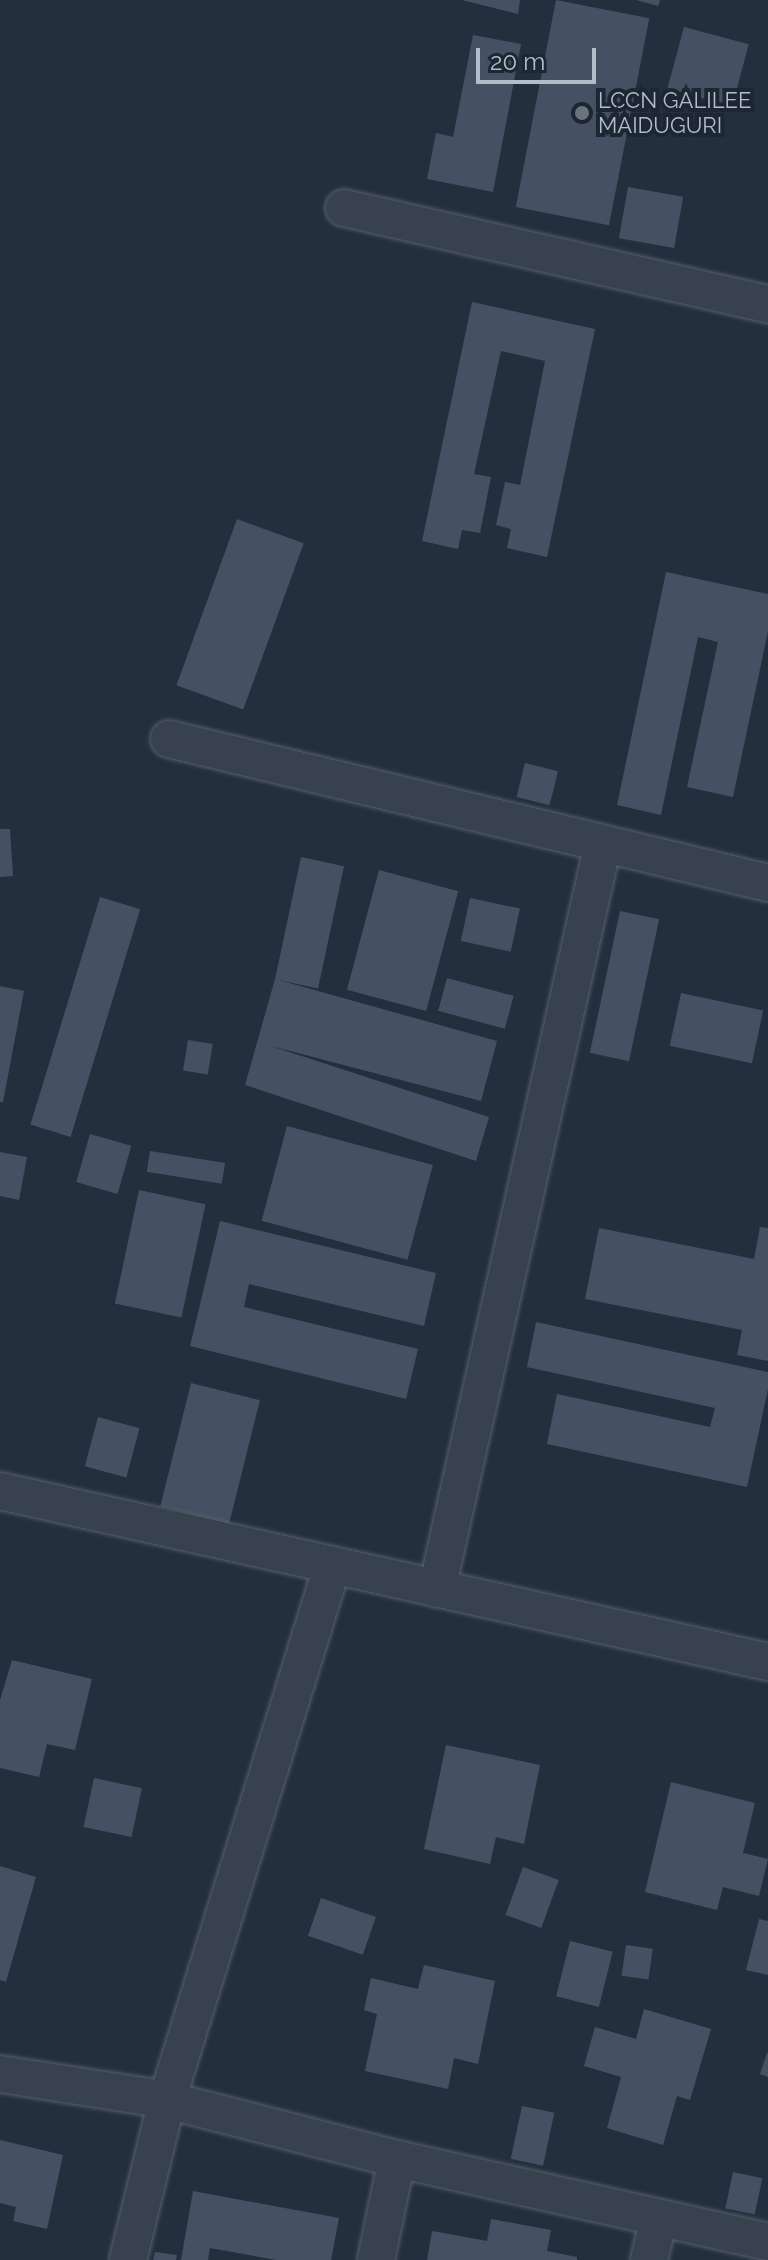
<!DOCTYPE html>
<style>
body{margin:0}
#map{position:relative;width:768px;height:2260px;overflow:hidden;background:#242f3e;font-family:Raleway,sans-serif}
div>[style]{position:absolute}
.building>*{inset:0;background:#455162;transform-origin:0 0}
.roads{filter:drop-shadow(0 0 2px #565f6c) drop-shadow(0 0 2px #565f6c)}
.minor>*{height:36px;margin:-18px;padding:0 18px;transform-origin:18px;border-radius:18px;background:#38414e}
.dots>*{width:22px;height:22px;translate:-50% -50%;box-sizing:border-box;border:4px solid #1d2633;border-radius:50%}
span{translate:-50% -50%;white-space:nowrap;text-align:center;line-height:1.15;-webkit-text-stroke:8px #1d2633;paint-order:stroke}
.poi-label{font-size:22px;color:#b4bcc9}
.left{translate:0 -50%;text-align:left}
.scale{position:absolute;left:476px;top:48px;width:120px;height:36px;box-sizing:border-box;border:4px solid #b4bcc9;border-top:0;padding-left:10px;font-size:24px;line-height:28px;white-space:nowrap;color:#b4bcc9;-webkit-text-stroke:6px #1d2633;paint-order:stroke}
</style>
<div id="map">
<div class="building">
<div style="clip-path:polygon(462px 0,520px 0,518px 14px)"></div>
<div style="left:556px;top:0;width:95px;height:211px;rotate:11deg"></div>
<div style="clip-path:polygon(636px 0,660px 0,658px 6px)"></div>
<div style="left:684px;top:27px;width:67px;height:64px;rotate:15deg"></div>
<div style="clip-path:polygon(473px 35px,521px 44px,493px 192px,427px 179px,436px 133px,453px 137px)"></div>
<div style="left:628px;top:187px;width:56px;height:52px;rotate:10deg"></div>
<div style="clip-path:polygon(472px 302px,595px 329px,547px 557px,507px 548px,511px 529px,496px 525px,505px 482px,520px 485px,545px 361px,501px 351px,474px 474px,491px 477px,480px 533px,462px 530px,458px 549px,422px 541px)"></div>
<div style="left:237px;top:519px;width:71px;height:177px;rotate:20deg"></div>
<div style="clip-path:polygon(666px 572px,768px 594px,768px 631px,733px 797px,687px 787px,718px 642px,698px 637px,661px 815px,617px 805px)"></div>
<div style="left:525px;top:763px;width:34px;height:35px;rotate:14deg"></div>
<div style="clip-path:polygon(0 829px,10px 829px,13px 876px,0 877px)"></div>
<div style="left:301px;top:857px;width:44px;height:125px;rotate:12deg"></div>
<div style="left:379px;top:870px;width:82px;height:124px;rotate:15deg"></div>
<div style="left:100px;top:897px;width:42px;height:238px;rotate:17deg"></div>
<div style="left:470px;top:898px;width:51px;height:44px;rotate:12deg"></div>
<div style="left:620px;top:911px;width:40px;height:145px;rotate:12deg"></div>
<div style="left:447px;top:978px;width:69px;height:34px;rotate:15deg"></div>
<div style="clip-path:polygon(275px 979px,497px 1041px,481px 1101px,271px 1046px,489px 1117px,476px 1161px,245px 1085px)"></div>
<div style="clip-path:polygon(0 986px,24px 991px,3px 1102px,0 1102px)"></div>
<div style="left:681px;top:993px;width:84px;height:54px;rotate:12deg"></div>
<div style="left:188px;top:1040px;width:25px;height:31px;rotate:9deg"></div>
<div style="left:287px;top:1126px;width:151px;height:98px;rotate:15deg"></div>
<div style="left:90px;top:1134px;width:43px;height:50px;rotate:16deg"></div>
<div style="left:150px;top:1151px;width:76px;height:21px;rotate:9deg"></div>
<div style="clip-path:polygon(0 1152px,27px 1157px,19px 1200px,0 1196px)"></div>
<div style="left:139px;top:1190px;width:68px;height:116px;rotate:12deg"></div>
<div style="clip-path:polygon(220px 1221px,436px 1273px,424px 1326px,249px 1284px,244px 1307px,418px 1349px,406px 1399px,190px 1346px)"></div>
<div style="clip-path:polygon(760px 1227px,768px 1228px,768px 1361px,737px 1355px,742px 1330px,585px 1299px,599px 1228px,754px 1259px)"></div>
<div style="clip-path:polygon(536px 1322px,768px 1372px,768px 1389px,747px 1487px,547px 1444px,557px 1394px,710px 1427px,715px 1408px,527px 1367px)"></div>
<div style="left:191px;top:1383px;width:71px;height:127px;rotate:14deg"></div>
<div style="left:98px;top:1417px;width:43px;height:51px;rotate:15deg"></div>
<div style="clip-path:polygon(12px 1660px,92px 1679px,75px 1750px,47px 1744px,39px 1777px,0 1768px,0 1700px)"></div>
<div style="clip-path:polygon(446px 1745px,540px 1765px,524px 1844px,496px 1837px,490px 1864px,424px 1849px)"></div>
<div style="left:94px;top:1778px;width:49px;height:50px;rotate:12deg"></div>
<div style="clip-path:polygon(671px 1782px,755px 1803px,743px 1853px,768px 1859px,759px 1896px,723px 1887px,717px 1910px,645px 1892px)"></div>
<div style="clip-path:polygon(0 1866px,36px 1877px,6px 1982px,0 1980px)"></div>
<div style="left:523px;top:1867px;width:38px;height:51px;rotate:20deg"></div>
<div style="left:321px;top:1898px;width:58px;height:40px;rotate:19deg"></div>
<div style="clip-path:polygon(759px 1919px,768px 1921px,768px 1975px,746px 1970px)"></div>
<div style="left:570px;top:1941px;width:44px;height:57px;rotate:14deg"></div>
<div style="left:626px;top:1945px;width:27px;height:31px;rotate:8deg"></div>
<div style="clip-path:polygon(424px 1965px,495px 1981px,478px 2064px,454px 2058px,448px 2089px,365px 2071px,377px 2014px,364px 2010px,371px 1978px,418px 1989px)"></div>
<div style="clip-path:polygon(644px 2009px,711px 2029px,690px 2100px,677px 2096px,663px 2145px,607px 2128px,621px 2077px,584px 2066px,595px 2027px,636px 2039px)"></div>
<div style="clip-path:polygon(767px 2053px,768px 2053px,768px 2077px,760px 2074px)"></div>
<div style="left:522px;top:2106px;width:33px;height:54px;rotate:12deg"></div>
<div style="clip-path:polygon(0 2140px,63px 2155px,47px 2229px,13px 2221px,16px 2207px,0 2203px)"></div>
<div style="left:733px;top:2172px;width:30px;height:37px;rotate:12deg"></div>
<div style="clip-path:polygon(193px 2191px,339px 2218px,331px 2260px,276px 2260px,210px 2248px,208px 2260px,181px 2260px)"></div>
<div style="clip-path:polygon(491px 2219px,551px 2230px,547px 2251px,577px 2257px,577px 2260px,427px 2260px,432px 2231px,487px 2241px)"></div>
<div style="clip-path:polygon(155px 2252px,177px 2255px,176px 2260px,153px 2260px)"></div>
</div>
<div class="roads">
<div class="minor">
<div style="left:344px;top:208px;width:435px;rotate:12.8deg"></div>
<div style="left:169px;top:739px;width:616px;rotate:13.52deg"></div>
<div style="left:0;top:1491px;width:787px;rotate:12.55deg"></div>
<div style="left:437px;top:1589px;width:763px;rotate:-77.44deg"></div>
<div style="left:0;top:2074px;width:169px;rotate:8.8deg"></div>
<div style="left:167px;top:2100px;width:237px;rotate:14.4deg"></div>
<div style="left:397px;top:2159px;width:380px;rotate:12.6deg"></div>
<div style="left:128px;top:2260px;width:165px;rotate:-76.3deg"></div>
<div style="left:167px;top:2100px;width:558px;rotate:-72.8deg"></div>
<div style="left:376px;top:2260px;width:103px;rotate:-78.3deg"></div>
<div style="left:649px;top:2260px;width:43px;rotate:-76.6deg"></div>
</div>
</div>
<div class="dots">
<div style="left:582px;top:113px;background:#6b7280"></div>
</div>
<div class="poi-label">
<span class="left" style="left:598px;top:113px">LCCN GALILEE<br>MAIDUGURI</span>
</div>
<div class="scale">20 m</div>
</div>
